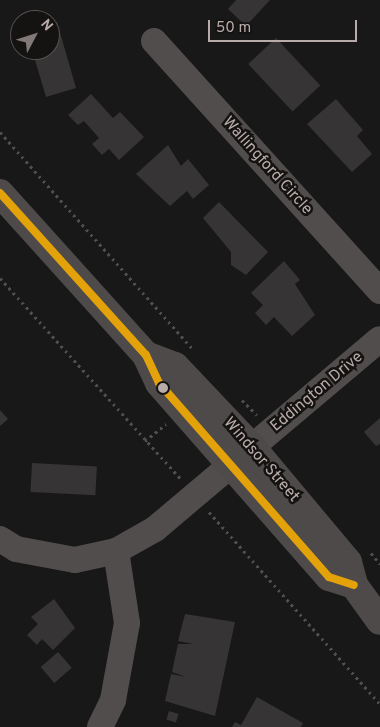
<!DOCTYPE html>
<style>
body{margin:0}
#map{position:relative;width:380px;height:727px;overflow:hidden;background:#181818;font-family:Overpass,sans-serif}
div>[style]{position:absolute}
.building>*{inset:0;background:#363434;transform-origin:0 0}
.path>*{height:3px;margin-top:-1.5px;transform-origin:0;background:repeating-linear-gradient(90deg,#534e4e 0 2.5px,transparent 0 6.5px)}
.minor>*{height:26px;margin:-13px;padding:0 13px;transform-origin:13px;border-radius:13px;background:#514d4c}
.major>*{height:28px;margin:-14px;padding:0 14px;transform-origin:14px;border-radius:14px;background:#4d4a49}
.bus-1>*{height:8px;margin:-4px;padding:0 4px;transform-origin:4px;border-radius:4px;background:#e3a20a}
.dots>*{width:14px;height:14px;translate:-50% -50%;box-sizing:border-box;border:2px solid #141312;border-radius:50%}
span{translate:-50% -50%;white-space:nowrap;text-align:center;line-height:1.15;-webkit-text-stroke:5px #141312;paint-order:stroke}
.street-label{font-size:16px;color:#b9abaa}
.north{position:absolute;left:10px;top:10px;width:50px;height:50px;box-sizing:border-box;background:#141312;border:1px solid #56504f;border-radius:50%;rotate:50deg;font-size:14px;font-weight:700;line-height:20px;text-align:center;color:#b9abaa}
.north::after{content:'';display:block;margin:auto;width:18px;height:22px;background:#817877;clip-path:polygon(50% 0,100% 100%,50% 72%,0 100%)}
.scale{position:absolute;left:208px;top:20px;width:149px;height:22px;box-sizing:border-box;border:2px solid #b9abaa;border-top:0;padding-left:6px;font-size:15px;line-height:18px;white-space:nowrap;color:#b9abaa;-webkit-text-stroke:4px #141312;paint-order:stroke}
</style>
<div id="map">
<div class="building">
<div style="clip-path:polygon(236px 0,270px 0,246px 26px,228px 9px)"></div>
<div style="clip-path:polygon(57px 22px,76px 88px,46px 97px,32px 50px,50px 50px,50px 24px)"></div>
<div style="left:276px;top:38px;width:65px;height:38px;rotate:47deg"></div>
<div style="clip-path:polygon(91px 94px,113px 118px,120px 112px,144px 137px,119px 160px,109px 149px,102px 155px,92px 144px,99px 138px,84px 121px,78px 125px,68px 115px)"></div>
<div style="clip-path:polygon(336px 99px,363px 130px,357px 136px,372px 154px,352px 172px,307px 124px)"></div>
<div style="clip-path:polygon(168px 145px,181px 166px,188px 159px,209px 185px,193px 199px,187px 191px,170px 206px,136px 174px)"></div>
<div style="clip-path:polygon(219px 202px,268px 252px,246px 275px,231px 265px,231px 252px,203px 218px)"></div>
<div style="clip-path:polygon(284px 261px,300px 280px,295px 284px,315px 315px,292px 336px,274px 317px,266px 325px,255px 313px,263px 305px,251px 293px)"></div>
<div style="clip-path:polygon(0 410px,8px 419px,0 426px)"></div>
<div style="clip-path:polygon(380px 418px,380px 444px,376px 446px,364px 432px)"></div>
<div style="left:32px;top:463px;width:65px;height:29px;rotate:3deg"></div>
<div style="clip-path:polygon(54px 599px,75px 628px,53px 650px,42px 639px,37px 645px,27px 635px,38px 624px,31px 617px)"></div>
<div style="clip-path:polygon(185px 614px,235px 622px,215px 716px,165px 701px,171px 674px,186px 677px,172px 672px,178px 644px,193px 644px,178px 641px)"></div>
<div style="left:58px;top:652px;width:21px;height:23px;rotate:49deg"></div>
<div style="clip-path:polygon(257px 697px,303px 723px,301px 727px,232px 727px,235px 722px,241px 725px)"></div>
<div style="left:169px;top:711px;width:10px;height:9px;rotate:17deg"></div>
</div>
<div class="path">
<div style="left:0;top:132px;width:290px;rotate:48.4deg"></div>
<div style="left:0;top:278px;width:270px;rotate:48deg"></div>
<div style="left:242px;top:400px;width:21px;rotate:45deg"></div>
<div style="left:145px;top:441px;width:27px;rotate:-39deg"></div>
<div style="left:209px;top:512px;width:257px;rotate:48.3deg"></div>
<div style="left:371px;top:553px;width:14px;rotate:51deg"></div>
</div>
<div class="minor">
<div style="left:154px;top:41px;width:337px;rotate:47.9deg"></div>
<div style="left:0;top:539px;width:19px;rotate:32deg"></div>
<div style="left:16px;top:549px;width:60px;rotate:10.6deg"></div>
<div style="left:75px;top:560px;width:42px;rotate:-12.4deg"></div>
<div style="left:116px;top:551px;width:45px;rotate:-29.4deg"></div>
<div style="left:155px;top:529px;width:294px;rotate:-40.2deg"></div>
<div style="left:100px;top:727px;width:30px;rotate:-64deg"></div>
<div style="left:113px;top:700px;width:78px;rotate:-79.7deg"></div>
<div style="left:127px;top:623px;width:73px;rotate:-98.7deg"></div>
</div>
<div class="major">
<div style="left:0;top:193px;width:218px;rotate:48deg"></div>
<div style="left:146px;top:355px;width:31px;rotate:65deg"></div>
<div style="left:159px;top:383px;width:258px;rotate:48.8deg"></div>
<div style="left:329px;top:577px;width:26px;rotate:18deg"></div>
<div style="left:146px;top:355px;width:31px;rotate:21deg"></div>
<div style="left:175px;top:366px;width:110px;rotate:46.5deg"></div>
<div style="left:251px;top:446px;width:151px;rotate:50.1deg"></div>
<div style="left:348px;top:562px;width:24px;rotate:75deg"></div>
<div style="left:354px;top:585px;width:44px;rotate:54.2deg"></div>
</div>
<div class="bus-1">
<div style="left:0;top:193px;width:218px;rotate:48deg"></div>
<div style="left:146px;top:355px;width:31px;rotate:65deg"></div>
<div style="left:159px;top:383px;width:258px;rotate:48.8deg"></div>
<div style="left:329px;top:577px;width:26px;rotate:18deg"></div>
</div>
<div class="dots">
<div style="left:163px;top:388px;background:#b9abaa"></div>
</div>
<div class="street-label">
<span style="left:267px;top:166px;rotate:48deg">Wallingford Circle</span>
<span style="left:317px;top:392px;rotate:-40deg">Eddington Drive</span>
<span style="left:261px;top:460px;rotate:49deg">Windsor Street</span>
</div>
<div class="north">N</div>
<div class="scale">50 m</div>
</div>
